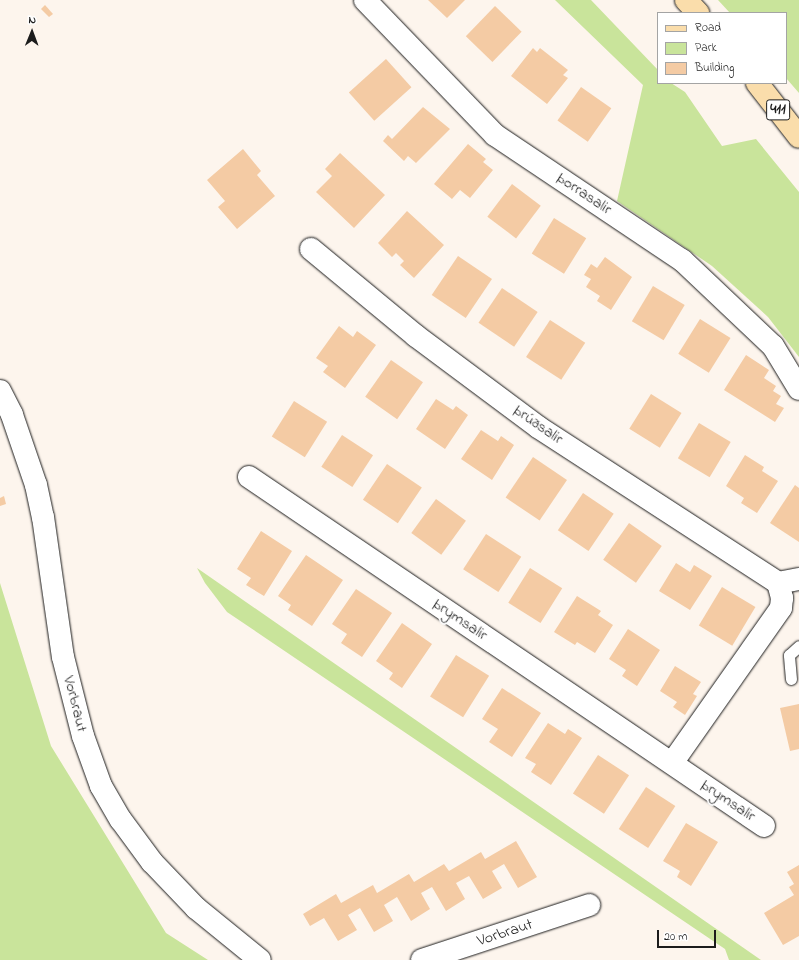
<!DOCTYPE html>
<meta charset="utf-8">
<style>
body{margin:0}
#map{position:relative;width:799px;height:960px;overflow:hidden;background:#fdf5ed;font-family:"Indie Flower",sans-serif}
div>[style]{position:absolute}
.green>*{inset:0;background:#c9e49b}
.building>*{inset:0;background:#f4cba4;transform-origin:0 0}
.roads{filter:drop-shadow(0 0 1px #1c1c1c) drop-shadow(0 0 1px #1c1c1c)}
.lane>*{height:11px;margin:-5.5px;padding:0 5.5px;transform-origin:5.5px;border-radius:5.5px;background:#fff}
.street>*{height:22px;margin:-11px;padding:0 11px;transform-origin:11px;border-radius:11px;background:#fff}
.primary>*{height:22px;margin:-11px;padding:0 11px;transform-origin:11px;border-radius:11px;background:#faddab}
span{translate:-50% -50%;white-space:nowrap;text-align:center;line-height:1.15;-webkit-text-stroke:4px #fff;paint-order:stroke}
.shield-label span{padding:1px 3px;background:#fff;border:1px solid;border-radius:3px;-webkit-text-stroke-width:0}
.shield-label{font-size:15px;color:#1c1c1c;font-weight:700}
.street-label{font-size:16px;color:#1c1c1c}
.legend{position:absolute;left:657px;top:12px;width:130px;height:72px;box-sizing:border-box;background:#fff;border:1px solid #a4a4a4;margin:0;padding:5px 7px;list-style:none;font-size:12px;color:#1c1c1c}
.legend li{display:flex;align-items:center;gap:8px;height:20px}
.legend b{width:20px;border:1px solid #a4a4a4}
.north{position:absolute;left:12px;top:12px;width:40px;height:40px;-webkit-text-stroke:3px #fff;paint-order:stroke;rotate:1deg;font-size:11px;font-weight:700;line-height:16px;text-align:center;color:#1c1c1c}
.north::after{content:'';display:block;margin:auto;width:14px;height:18px;background:#1c1c1c;clip-path:polygon(50% 0,100% 100%,50% 72%,0 100%)}
.scale{position:absolute;left:657px;top:930px;width:59px;height:18px;box-sizing:border-box;border:2px solid #1c1c1c;border-top:0;padding-left:5px;font-size:12px;line-height:14px;white-space:nowrap;color:#1c1c1c;-webkit-text-stroke:3px #fff;paint-order:stroke}
</style>
<div id="map">
<div class="green">
<div style="clip-path:polygon(555px 0,591px 0,658px 70px,658px 83px,671px 83px,685px 92px,722px 146px,756px 139px,799px 192px,799px 357px,768px 317px,712px 266px,617px 201px,643px 85px)"></div>
<div style="clip-path:polygon(718px 0,799px 0,799px 93px,786px 78px,786px 13px,730px 13px)"></div>
<div style="clip-path:polygon(197px 568px,761px 960px,729px 960px,725px 949px,227px 612px,205px 583px)"></div>
<div style="clip-path:polygon(0 583px,51px 746px,166px 933px,208px 960px,0 960px)"></div>
</div>
<div class="building">
<div style="clip-path:polygon(428px 0,465px 0,447px 18px)"></div>
<div style="clip-path:polygon(45px 5px,53px 14px,49px 17px,41px 9px)"></div>
<div style="left:495px;top:6px;width:37px;height:42px;rotate:44deg"></div>
<div style="clip-path:polygon(533px 48px,537px 52px,540px 48px,568px 70px,563px 75px,568px 78px,547px 104px,511px 76px)"></div>
<div style="left:386px;top:59px;width:38px;height:50px;rotate:48deg"></div>
<div style="left:581px;top:87px;width:37px;height:41px;rotate:35deg"></div>
<div style="clip-path:polygon(423px 107px,450px 129px,416px 163px,408px 156px,404px 161px,383px 141px,388px 135px,392px 139px)"></div>
<div style="clip-path:polygon(468px 144px,486px 159px,483px 162px,493px 170px,470px 198px,460px 190px,452px 199px,434px 184px)"></div>
<div style="clip-path:polygon(243px 149px,261px 171px,257px 175px,275px 196px,237px 229px,218px 207px,225px 201px,207px 180px)"></div>
<div style="clip-path:polygon(340px 153px,385px 195px,354px 228px,316px 192px,332px 176px,325px 169px)"></div>
<div style="left:512px;top:184px;width:36px;height:41px;rotate:37deg"></div>
<div style="clip-path:polygon(407px 211px,444px 245px,414px 278px,400px 265px,404px 261px,396px 253px,392px 257px,378px 243px)"></div>
<div style="left:554px;top:218px;width:38px;height:42px;rotate:32deg"></div>
<div style="left:458px;top:256px;width:41px;height:47px;rotate:34deg"></div>
<div style="clip-path:polygon(605px 257px,632px 277px,611px 310px,597px 301px,600px 296px,586px 287px,591px 279px,584px 275px,591px 264px,597px 268px)"></div>
<div style="left:653px;top:286px;width:37px;height:41px;rotate:31deg"></div>
<div style="left:502px;top:288px;width:43px;height:42px;rotate:34deg"></div>
<div style="left:700px;top:319px;width:36px;height:41px;rotate:32deg"></div>
<div style="left:550px;top:320px;width:42px;height:44px;rotate:33deg"></div>
<div style="clip-path:polygon(339px 326px,353px 337px,357px 331px,376px 345px,345px 388px,323px 372px,328px 366px,316px 358px)"></div>
<div style="clip-path:polygon(746px 355px,769px 370px,764px 378px,776px 386px,773px 391px,781px 396px,776px 404px,784px 408px,775px 422px,724px 390px)"></div>
<div style="left:391px;top:360px;width:39px;height:45px;rotate:35deg"></div>
<div style="left:651px;top:394px;width:36px;height:41px;rotate:32deg"></div>
<div style="clip-path:polygon(436px 399px,453px 410px,456px 406px,468px 415px,445px 449px,416px 429px)"></div>
<div style="left:294px;top:401px;width:39px;height:42px;rotate:32deg"></div>
<div style="left:699px;top:423px;width:37px;height:41px;rotate:31deg"></div>
<div style="clip-path:polygon(481px 430px,498px 441px,501px 436px,514px 445px,492px 480px,461px 459px)"></div>
<div style="left:342px;top:435px;width:37px;height:38px;rotate:33deg"></div>
<div style="clip-path:polygon(745px 455px,764px 467px,762px 471px,778px 481px,757px 513px,741px 503px,744px 498px,726px 486px)"></div>
<div style="left:533px;top:457px;width:41px;height:49px;rotate:34deg"></div>
<div style="left:387px;top:464px;width:42px;height:43px;rotate:34deg"></div>
<div style="clip-path:polygon(795px 485px,799px 488px,799px 542px,770px 523px)"></div>
<div style="left:583px;top:493px;width:37px;height:45px;rotate:34deg"></div>
<div style="clip-path:polygon(4px 496px,6px 504px,0 506px,0 498px)"></div>
<div style="left:436px;top:499px;width:37px;height:42px;rotate:36deg"></div>
<div style="left:629px;top:523px;width:40px;height:45px;rotate:35deg"></div>
<div style="clip-path:polygon(261px 531px,292px 551px,264px 596px,246px 585px,251px 578px,237px 569px)"></div>
<div style="left:486px;top:534px;width:42px;height:42px;rotate:33deg"></div>
<div style="clip-path:polygon(306px 555px,343px 580px,312px 626px,288px 610px,291px 605px,278px 596px)"></div>
<div style="clip-path:polygon(676px 563px,690px 572px,694px 565px,712px 576px,690px 610px,659px 591px)"></div>
<div style="left:530px;top:568px;width:38px;height:41px;rotate:32deg"></div>
<div style="left:722px;top:587px;width:39px;height:45px;rotate:31deg"></div>
<div style="clip-path:polygon(356px 589px,392px 613px,362px 657px,341px 643px,347px 634px,332px 624px)"></div>
<div style="clip-path:polygon(577px 596px,601px 611px,598px 615px,613px 625px,595px 653px,577px 642px,575px 645px,554px 632px)"></div>
<div style="clip-path:polygon(402px 623px,432px 644px,402px 688px,389px 679px,393px 673px,376px 661px)"></div>
<div style="clip-path:polygon(628px 629px,660px 650px,637px 686px,622px 676px,626px 670px,609px 659px)"></div>
<div style="left:456px;top:655px;width:39px;height:49px;rotate:32deg"></div>
<div style="clip-path:polygon(675px 666px,701px 682px,693px 694px,697px 696px,685px 715px,673px 707px,677px 702px,660px 691px)"></div>
<div style="clip-path:polygon(502px 688px,541px 713px,512px 757px,489px 742px,498px 729px,482px 719px)"></div>
<div style="clip-path:polygon(799px 704px,799px 749px,790px 751px,780px 708px)"></div>
<div style="clip-path:polygon(548px 723px,565px 734px,568px 729px,582px 738px,551px 785px,531px 772px,536px 764px,525px 758px)"></div>
<div style="left:598px;top:755px;width:37px;height:46px;rotate:33deg"></div>
<div style="left:646px;top:787px;width:35px;height:50px;rotate:33deg"></div>
<div style="clip-path:polygon(686px 823px,718px 842px,691px 886px,677px 877px,680px 871px,663px 861px)"></div>
<div style="clip-path:polygon(516px 841px,537px 877px,518px 888px,504px 864px,492px 871px,502px 888px,483px 899px,469px 876px,456px 883px,465px 899px,446px 911px,432px 887px,421px 893px,430px 909px,411px 921px,397px 897px,384px 905px,393px 921px,374px 932px,360px 908px,348px 915px,357px 930px,338px 941px,324px 918px,310px 926px,303px 914px,336px 894px,341px 903px,373px 885px,377px 893px,409px 874px,414px 882px,444px 864px,449px 871px,481px 852px,485px 859px)"></div>
<div style="clip-path:polygon(799px 865px,799px 936px,783px 945px,764px 913px,794px 895px,789px 887px,794px 884px,787px 872px)"></div>
</div>
<div class="roads">
<div class="lane">
<div style="left:791px;top:679px;width:24px;rotate:-95deg"></div>
<div style="left:789px;top:655px;width:13px;rotate:-42deg"></div>
</div>
<div class="street">
<div style="left:365px;top:0;width:187px;rotate:46.1deg"></div>
<div style="left:495px;top:135px;width:225px;rotate:33.8deg"></div>
<div style="left:682px;top:260px;width:125px;rotate:43.4deg"></div>
<div style="left:773px;top:346px;width:50px;rotate:58.8deg"></div>
<div style="left:311px;top:249px;width:136px;rotate:39.6deg"></div>
<div style="left:416px;top:336px;width:152px;rotate:36.7deg"></div>
<div style="left:538px;top:427px;width:286px;rotate:33deg"></div>
<div style="left:778px;top:583px;width:16px;rotate:75deg"></div>
<div style="left:782px;top:598px;width:10px;rotate:96deg"></div>
<div style="left:781px;top:608px;width:189px;rotate:125.1deg"></div>
<div style="left:0;top:391px;width:27px;rotate:63deg"></div>
<div style="left:12px;top:415px;width:74px;rotate:71.1deg"></div>
<div style="left:36px;top:485px;width:33px;rotate:78deg"></div>
<div style="left:43px;top:517px;width:141px;rotate:81.9deg"></div>
<div style="left:63px;top:657px;width:81px;rotate:75.8deg"></div>
<div style="left:83px;top:736px;width:53px;rotate:70.2deg"></div>
<div style="left:101px;top:786px;width:39px;rotate:60deg"></div>
<div style="left:121px;top:820px;width:52px;rotate:53.6deg"></div>
<div style="left:152px;top:862px;width:64px;rotate:46.3deg"></div>
<div style="left:196px;top:908px;width:82px;rotate:39.1deg"></div>
<div style="left:249px;top:477px;width:622px;rotate:34.12deg"></div>
<div style="left:778px;top:583px;width:21px;rotate:-11deg"></div>
<div style="left:422px;top:960px;width:176px;rotate:-18.2deg"></div>
</div>
<div class="primary">
<div style="left:686px;top:0;width:18px;rotate:47deg"></div>
<div style="left:757px;top:83px;width:68px;rotate:52.1deg"></div>
</div>
</div>
<div class="shield-label">
<span style="left:778px;top:110px">411</span>
</div>
<div class="street-label">
<span style="left:584px;top:194px;rotate:34deg">Þorrasalir</span>
<span style="left:538px;top:425px;rotate:35deg">Þrúðsalir</span>
<span style="left:460px;top:620px;rotate:34deg">Þrymsalir</span>
<span style="left:75px;top:704px;rotate:76deg">Vorbraut</span>
<span style="left:728px;top:801px;rotate:34deg">Þrymsalir</span>
<span style="left:505px;top:933px;rotate:-18deg">Vorbraut</span>
</div>
<ul class="legend">
<li><b style="height:5px;background:#faddab"></b>Road</li>
<li><b style="height:11px;background:#c9e49b"></b>Park</li>
<li><b style="height:11px;background:#f4cba4"></b>Building</li>
</ul>
<div class="north">N</div>
<div class="scale">20 m</div>
</div>
